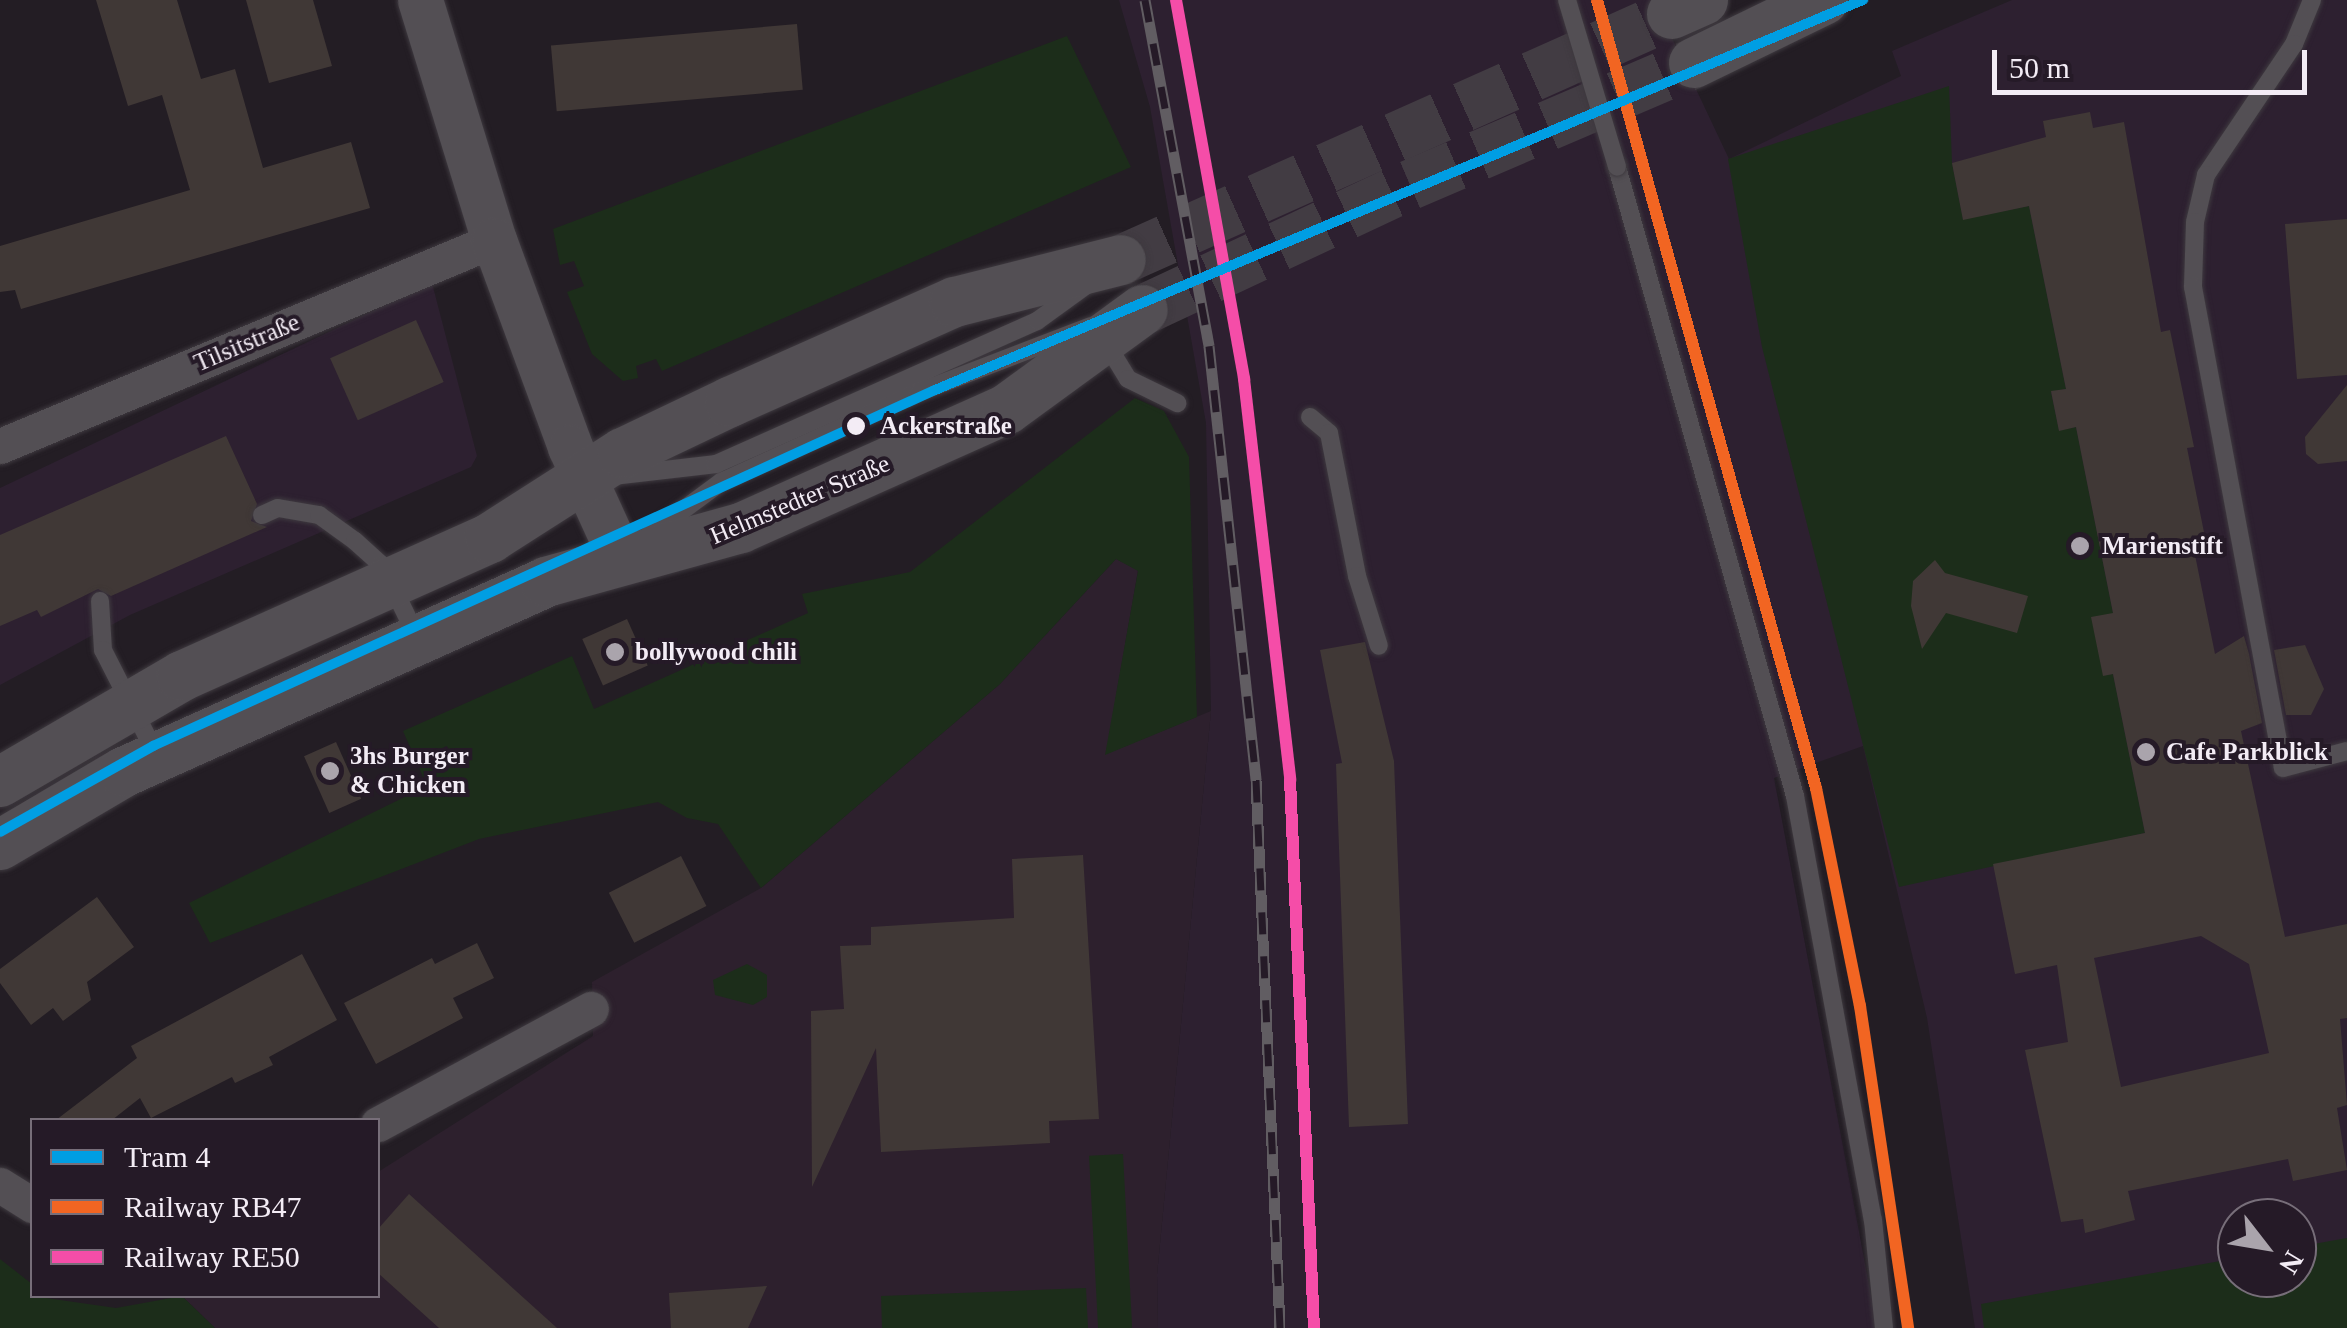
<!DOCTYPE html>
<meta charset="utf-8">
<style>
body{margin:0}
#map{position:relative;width:2347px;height:1328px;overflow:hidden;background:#231d24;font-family:"Times New Roman",serif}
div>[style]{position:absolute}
.built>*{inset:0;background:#2d2030}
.education>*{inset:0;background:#2d202d}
.green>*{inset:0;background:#1c2d1a;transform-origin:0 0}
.building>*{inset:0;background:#403836;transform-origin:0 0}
.secondary-tunnel>*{height:50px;margin-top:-25px;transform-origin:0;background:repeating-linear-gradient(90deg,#423c43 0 50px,transparent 0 75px)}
.roads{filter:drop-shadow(0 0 2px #3e393f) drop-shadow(0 0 2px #3e393f)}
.service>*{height:18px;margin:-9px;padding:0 9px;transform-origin:9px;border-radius:9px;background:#534f54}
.minor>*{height:35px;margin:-17.5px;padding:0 17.5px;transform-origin:17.5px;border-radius:17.5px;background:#534f54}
.tertiary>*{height:45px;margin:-22.5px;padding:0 22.5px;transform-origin:22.5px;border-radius:22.5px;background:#534f54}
.secondary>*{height:50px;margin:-25px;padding:0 25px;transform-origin:25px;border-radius:25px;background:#534f54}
.rail>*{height:11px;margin-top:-5.5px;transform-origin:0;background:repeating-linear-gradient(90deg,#251a27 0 22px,#615d62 0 44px);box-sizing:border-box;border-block:2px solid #615d62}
.bridges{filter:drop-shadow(0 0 2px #3e393f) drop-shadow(0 0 2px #3e393f)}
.service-bridge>*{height:18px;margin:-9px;padding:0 9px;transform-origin:9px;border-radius:9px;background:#534f54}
.rail-1>*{height:12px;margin:-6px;padding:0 6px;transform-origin:6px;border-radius:6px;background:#f26522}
.rail-2>*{height:12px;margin:-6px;padding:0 6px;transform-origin:6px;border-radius:6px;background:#f54da8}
.tram-1>*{height:10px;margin:-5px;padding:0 5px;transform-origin:5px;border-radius:5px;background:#009ee3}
.dots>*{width:28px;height:28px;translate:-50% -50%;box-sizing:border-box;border:5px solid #251a27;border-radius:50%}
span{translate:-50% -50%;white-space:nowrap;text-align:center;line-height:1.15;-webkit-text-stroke:8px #251a27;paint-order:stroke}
.street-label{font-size:25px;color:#f3ecf5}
.stop-label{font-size:25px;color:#f3ecf5;font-weight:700}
.left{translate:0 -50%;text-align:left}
.poi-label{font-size:25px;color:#f3ecf5;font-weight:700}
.legend{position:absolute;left:30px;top:1118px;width:350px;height:180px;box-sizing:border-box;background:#251a27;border:2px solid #776e79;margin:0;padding:12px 18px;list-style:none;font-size:30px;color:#f3ecf5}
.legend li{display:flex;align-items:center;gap:20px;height:50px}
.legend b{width:50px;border:2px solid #776e79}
.north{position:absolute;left:2217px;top:1198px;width:100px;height:100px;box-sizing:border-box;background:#251a27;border:2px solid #776e79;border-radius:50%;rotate:121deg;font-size:28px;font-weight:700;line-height:40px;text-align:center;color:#f3ecf5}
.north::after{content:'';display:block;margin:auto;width:35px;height:45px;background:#aaa4ac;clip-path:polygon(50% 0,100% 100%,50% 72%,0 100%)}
.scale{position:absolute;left:1992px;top:50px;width:315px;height:45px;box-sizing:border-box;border:5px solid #f3ecf5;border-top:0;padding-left:12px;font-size:30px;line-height:35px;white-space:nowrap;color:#f3ecf5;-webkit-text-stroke:8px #251a27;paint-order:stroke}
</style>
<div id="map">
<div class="built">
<div style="clip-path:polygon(evenodd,1119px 0,1654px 0,1729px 159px,1901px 76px,1892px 51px,2012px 0,2347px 0,2347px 1328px,1975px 1328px,1927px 1018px,1863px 746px,1774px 778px,1877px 1328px,1158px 1328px,1157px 1275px,1211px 711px,1206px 423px,1150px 107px,1119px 0,2237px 1218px,2297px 1218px,2297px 1278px,2237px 1278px,2237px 1218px)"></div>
<div style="clip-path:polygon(432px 283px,477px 456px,471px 467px,130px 615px,0 685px,0 488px)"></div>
</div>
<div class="education">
<div style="clip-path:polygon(1116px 559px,1138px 570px,1106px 754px,1211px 711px,1157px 1275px,1158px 1328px,215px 1328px,182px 1296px,378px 1296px,378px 1172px,593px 1036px,592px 982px,761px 888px,1000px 684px)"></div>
</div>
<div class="green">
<div style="clip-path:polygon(1067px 36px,1131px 167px,662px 371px,656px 359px,636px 366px,638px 378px,623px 381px,592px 354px,567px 292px,584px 286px,574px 261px,560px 265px,553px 229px)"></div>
<div style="clip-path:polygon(1949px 86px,1952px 163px,1963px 219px,2029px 206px,2066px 389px,2051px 392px,2059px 430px,2076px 427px,2113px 613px,2103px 675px,2113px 674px,2145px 833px,1899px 887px,1762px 347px,1728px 159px)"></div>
<div style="clip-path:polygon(1135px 398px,1164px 411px,1189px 457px,1197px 717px,1105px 755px,1138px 571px,1116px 559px,1000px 684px,761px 888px,718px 824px,687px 818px,658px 802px,479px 839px,210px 943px,189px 903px,427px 786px,403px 731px,572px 656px,594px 709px,808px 613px,802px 594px,910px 572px)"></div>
<div style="clip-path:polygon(747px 964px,767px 975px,767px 997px,753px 1005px,715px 995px,713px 980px)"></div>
<div style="left:1123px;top:1154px;width:174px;height:34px;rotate:87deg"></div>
<div style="clip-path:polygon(2347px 1238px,2347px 1328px,1984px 1328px,1981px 1304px,2237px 1258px,2237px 1278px,2297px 1278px,2297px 1247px)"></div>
<div style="clip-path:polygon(0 1259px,32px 1284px,32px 1296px,116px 1308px,182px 1296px,215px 1328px,0 1328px)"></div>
<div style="clip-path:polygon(1086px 1288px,1088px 1328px,882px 1328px,881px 1296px)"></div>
</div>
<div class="building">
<div style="clip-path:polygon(96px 0,177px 0,201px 79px,235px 69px,263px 168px,351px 142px,370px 208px,21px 309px,15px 290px,0 292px,0 246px,190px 190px,162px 95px,128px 106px)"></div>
<div style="clip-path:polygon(246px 0,313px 0,332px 66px,269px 83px)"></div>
<div style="left:797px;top:24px;width:66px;height:247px;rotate:85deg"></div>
<div style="clip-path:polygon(evenodd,2090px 112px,2093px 128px,2124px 122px,2161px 332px,2170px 330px,2194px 447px,2187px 448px,2207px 547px,2194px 550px,2215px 654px,2244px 636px,2249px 654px,2262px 723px,2241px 731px,2285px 937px,2347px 924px,2347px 1018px,2340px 1019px,2347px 1105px,2337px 1108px,2347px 1170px,2293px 1181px,2288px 1159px,2128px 1191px,2135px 1220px,2085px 1233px,2083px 1219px,2061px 1222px,2025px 1050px,2068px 1042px,2057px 965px,2015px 974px,1993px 864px,2145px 833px,2113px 674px,2103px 676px,2091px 617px,2113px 613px,2076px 427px,2059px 431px,2051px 391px,2066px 389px,2029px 206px,1963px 220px,1952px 163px,2046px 137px,2043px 121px,2090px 112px,2201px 936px,2249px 964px,2269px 1053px,2121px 1087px,2094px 958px,2201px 936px)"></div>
<div style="clip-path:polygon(2347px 219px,2347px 375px,2297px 379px,2285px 224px)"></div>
<div style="left:416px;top:320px;width:68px;height:94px;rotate:66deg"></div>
<div style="clip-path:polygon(2347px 385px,2347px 461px,2318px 464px,2306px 454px,2305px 437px)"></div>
<div style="clip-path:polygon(226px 436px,257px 504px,251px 521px,267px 527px,111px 596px,98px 589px,41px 617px,37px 610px,0 626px,0 535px)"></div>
<div style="clip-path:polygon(1935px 560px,1945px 573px,2028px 596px,2017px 633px,1946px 613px,1922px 649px,1911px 606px,1913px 581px)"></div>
<div style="left:627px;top:619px;width:51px;height:49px;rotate:66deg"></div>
<div style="clip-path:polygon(1365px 642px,1394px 761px,1408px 1124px,1349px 1127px,1336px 764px,1342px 763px,1320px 650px)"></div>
<div style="clip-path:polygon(2305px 645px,2324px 689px,2311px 715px,2286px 715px,2274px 650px)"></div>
<div style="left:336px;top:742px;width:62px;height:35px;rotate:66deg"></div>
<div style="clip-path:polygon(1083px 855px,1099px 1119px,1049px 1121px,1050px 1143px,881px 1152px,876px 1048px,812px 1187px,811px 1011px,844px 1009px,840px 946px,871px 945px,871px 927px,1014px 918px,1012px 859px)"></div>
<div style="left:681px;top:856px;width:56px;height:81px;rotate:63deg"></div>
<div style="clip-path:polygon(97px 897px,134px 947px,87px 982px,91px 1000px,63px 1021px,53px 1008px,31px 1025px,0 983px,0 969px)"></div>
<div style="clip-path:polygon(477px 943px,494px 978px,453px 998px,463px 1018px,376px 1064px,344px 1003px,432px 958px,435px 964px)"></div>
<div style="clip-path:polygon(302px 954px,337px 1020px,269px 1057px,273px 1065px,235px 1083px,232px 1077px,151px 1118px,140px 1098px,112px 1120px,56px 1120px,137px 1058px,131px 1046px)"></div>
<div style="clip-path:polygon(409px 1194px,557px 1328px,439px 1328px,378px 1273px,378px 1229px)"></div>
<div style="clip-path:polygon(767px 1286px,748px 1328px,671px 1328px,669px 1293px)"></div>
</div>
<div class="secondary-tunnel">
<div style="left:1121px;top:260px;width:603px;rotate:-24.06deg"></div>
<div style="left:1143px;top:310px;width:295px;rotate:-25.1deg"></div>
<div style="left:1410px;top:185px;width:309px;rotate:-23.2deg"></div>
</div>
<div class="roads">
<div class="service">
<div style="left:2312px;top:0;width:48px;rotate:112.2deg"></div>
<div style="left:2294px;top:44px;width:158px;rotate:123.9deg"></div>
<div style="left:2206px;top:175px;width:48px;rotate:103.2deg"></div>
<div style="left:2195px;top:222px;width:65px;rotate:91.8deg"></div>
<div style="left:2193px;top:287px;width:489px;rotate:79.4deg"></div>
<div style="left:2283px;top:768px;width:66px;rotate:-14.9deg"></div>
<div style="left:1617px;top:167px;width:654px;rotate:74.2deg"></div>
<div style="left:1795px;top:796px;width:431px;rotate:79.6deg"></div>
<div style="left:1873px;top:1220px;width:109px;rotate:84.2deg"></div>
<div style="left:1106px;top:343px;width:42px;rotate:58.6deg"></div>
<div style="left:1128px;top:379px;width:55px;rotate:26.1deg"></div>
<div style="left:1310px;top:417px;width:25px;rotate:40deg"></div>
<div style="left:1329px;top:433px;width:146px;rotate:78.9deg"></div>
<div style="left:1357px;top:576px;width:73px;rotate:72.6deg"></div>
<div style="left:613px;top:476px;width:104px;rotate:-6.6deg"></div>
<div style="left:716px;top:464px;width:351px;rotate:-24deg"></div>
<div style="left:1037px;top:321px;width:63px;rotate:-36deg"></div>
<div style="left:262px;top:515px;width:17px;rotate:-24deg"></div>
<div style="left:278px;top:508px;width:42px;rotate:9.7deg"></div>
<div style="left:319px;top:515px;width:44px;rotate:35.8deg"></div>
<div style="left:355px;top:541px;width:36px;rotate:42deg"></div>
<div style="left:382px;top:565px;width:82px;rotate:64.1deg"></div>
<div style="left:644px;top:539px;width:96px;rotate:-36.5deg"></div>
<div style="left:721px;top:482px;width:217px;rotate:-24.4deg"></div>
<div style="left:919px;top:392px;width:184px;rotate:-21deg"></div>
<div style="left:100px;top:601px;width:49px;rotate:86.5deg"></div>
<div style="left:103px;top:650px;width:119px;rotate:63deg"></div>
</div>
<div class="minor">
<div style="left:0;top:446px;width:535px;rotate:-22.64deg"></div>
<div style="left:378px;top:1124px;width:242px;rotate:-28.4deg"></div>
<div style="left:0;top:1185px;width:38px;rotate:32deg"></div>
</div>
<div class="tertiary">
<div style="left:420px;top:0;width:251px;rotate:72.9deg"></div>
<div style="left:494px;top:240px;width:221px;rotate:69.8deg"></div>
<div style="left:570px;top:447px;width:123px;rotate:65.5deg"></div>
</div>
<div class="secondary">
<div style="left:1672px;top:14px;width:34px;rotate:-24deg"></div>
<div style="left:1694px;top:63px;width:144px;rotate:-25.9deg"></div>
<div style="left:0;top:782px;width:211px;rotate:-30.2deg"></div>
<div style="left:182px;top:676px;width:338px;rotate:-24.1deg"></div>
<div style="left:490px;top:538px;width:158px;rotate:-32.6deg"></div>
<div style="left:623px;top:453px;width:119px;rotate:-25.5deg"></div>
<div style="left:730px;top:402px;width:246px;rotate:-24deg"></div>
<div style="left:955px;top:302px;width:171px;rotate:-14.2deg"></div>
<div style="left:0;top:845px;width:144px;rotate:-30.5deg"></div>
<div style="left:124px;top:772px;width:463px;rotate:-24.2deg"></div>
<div style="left:546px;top:582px;width:202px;rotate:-15.5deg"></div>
<div style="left:741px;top:528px;width:291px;rotate:-24.1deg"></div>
<div style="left:1007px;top:409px;width:168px;rotate:-36.1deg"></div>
</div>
</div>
<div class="rail">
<div style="left:1145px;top:0;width:352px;rotate:79.5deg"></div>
<div style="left:1209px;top:346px;width:437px;rotate:83.8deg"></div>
<div style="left:1256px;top:780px;width:549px;rotate:87.49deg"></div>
</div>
<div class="bridges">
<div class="service-bridge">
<div style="left:1567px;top:0;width:174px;rotate:73.3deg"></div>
</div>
</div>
<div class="rail-1">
<div style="left:1597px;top:0;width:818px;rotate:74.47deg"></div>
<div style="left:1816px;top:788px;width:222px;rotate:78.6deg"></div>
<div style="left:1860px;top:1006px;width:326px;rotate:81.5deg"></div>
</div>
<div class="rail-2">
<div style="left:1176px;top:0;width:385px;rotate:79.8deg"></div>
<div style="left:1244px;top:379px;width:403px;rotate:83.4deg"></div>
<div style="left:1290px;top:779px;width:550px;rotate:87.5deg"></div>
</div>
<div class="tram-1">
<div style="left:0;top:832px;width:176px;rotate:-29.3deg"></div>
<div style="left:153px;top:746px;width:859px;rotate:-24.48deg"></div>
<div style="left:935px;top:390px;width:1007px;rotate:-22.8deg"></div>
</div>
<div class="dots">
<div style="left:856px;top:426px;background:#f3ecf5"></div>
<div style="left:2080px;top:546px;background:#aaa4ac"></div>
<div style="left:615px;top:652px;background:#aaa4ac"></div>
<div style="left:2146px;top:752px;background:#aaa4ac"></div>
<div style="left:330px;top:771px;background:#aaa4ac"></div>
</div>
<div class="street-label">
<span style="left:247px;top:343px;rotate:-23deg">Tilsitstraße</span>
<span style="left:800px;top:500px;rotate:-23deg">Helmstedter Straße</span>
</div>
<div class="stop-label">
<span class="left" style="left:880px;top:426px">Ackerstraße</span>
</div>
<div class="poi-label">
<span class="left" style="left:2102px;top:546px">Marienstift</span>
<span class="left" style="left:635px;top:652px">bollywood chili</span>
<span class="left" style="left:2166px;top:752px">Cafe Parkblick</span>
<span class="left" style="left:350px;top:771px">3hs Burger<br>&amp; Chicken</span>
</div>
<ul class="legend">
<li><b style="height:12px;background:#009ee3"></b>Tram 4</li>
<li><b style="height:12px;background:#f26522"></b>Railway RB47</li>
<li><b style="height:12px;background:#f54da8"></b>Railway RE50</li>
</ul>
<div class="north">N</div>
<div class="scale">50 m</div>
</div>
